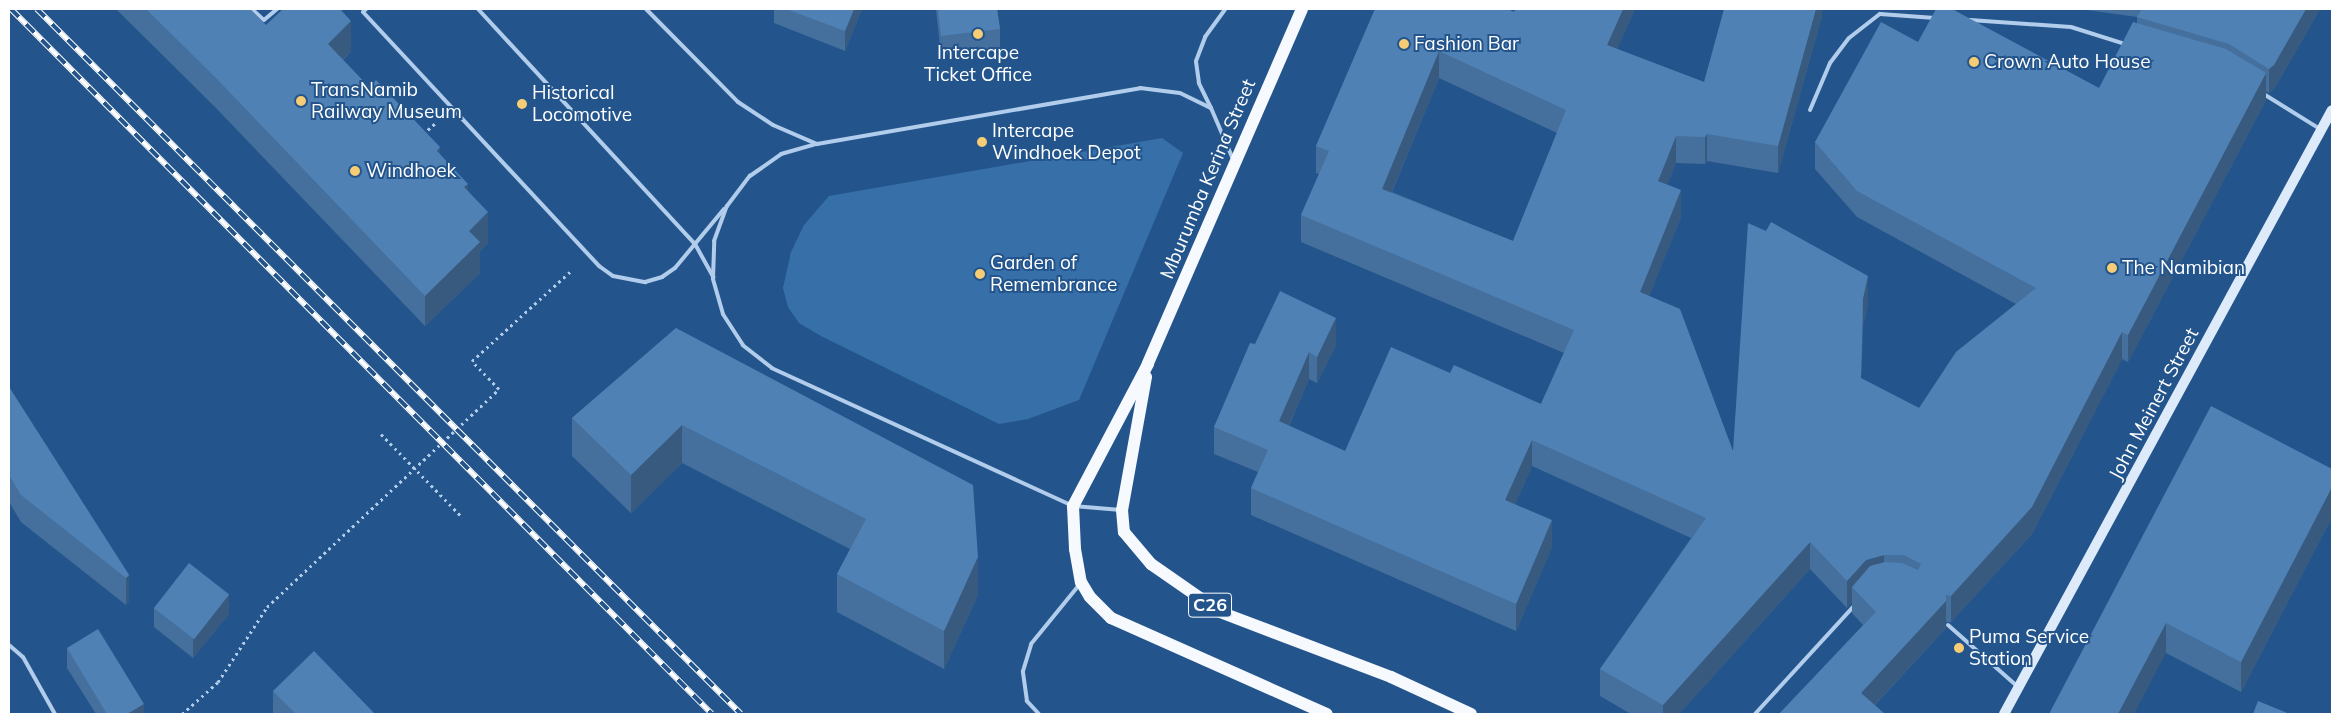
<!DOCTYPE html>
<style>
body{margin:0}
#map{position:relative;width:2341px;height:723px;overflow:hidden;background:#23558c;font-family:Mulish,sans-serif}
div>[style]{position:absolute}
.green>*{inset:0;background:#376fa9}
.path>*{height:3px;margin-top:-1.5px;transform-origin:0;background:repeating-linear-gradient(90deg,#b1cdeb 0 2.5px,transparent 0 6.5px)}
.lane>*{height:4px;margin:-2px;padding:0 2px;transform-origin:2px;border-radius:2px;background:#b1cdeb}
.secondary>*{height:10px;margin:-5px;padding:0 5px;transform-origin:5px;border-radius:5px;background:#dceaf9}
.primary>*{height:12px;margin:-6px;padding:0 6px;transform-origin:6px;border-radius:6px;background:#f6f9fe}
.rail>*{height:5.5px;margin-top:-2.75px;transform-origin:0;background:repeating-linear-gradient(90deg,#23558c 0 11px,#fff 0 22px);box-sizing:border-box;border-block:1px solid #fff}
.wall>*{inset:0;background:#456f9c}
.shaded-wall>*{inset:0;background:#385a7f}
.building>*{inset:0;background:#5081b5;transform-origin:0 0}
.dots>*{width:14px;height:14px;translate:-50% -50%;box-sizing:border-box;border:2px solid #23558c;border-radius:50%}
span{translate:-50% -50%;white-space:nowrap;text-align:center;line-height:1.15;-webkit-text-stroke:4px #23558c;paint-order:stroke}
.shield-label span{padding:1px 4px;background:#23558c;border:1px solid;border-radius:4px;-webkit-text-stroke-width:0}
.shield-label{font-size:18px;color:#fff;font-weight:700}
.poi-label{font-size:19px;color:#fff}
.left{translate:0 -50%;text-align:left}
.street-label{font-size:19px;color:#fff}
.frame{position:absolute;inset:0;border:10px solid #fff;pointer-events:none}
</style>
<div id="map">
<div class="green">
<div style="clip-path:polygon(1162px 138px,1183px 153px,1079px 400px,1028px 419px,999px 424px,821px 336px,799px 323px,788px 307px,783px 288px,791px 252px,804px 225px,829px 196px)"></div>
</div>
<div class="path">
<div style="left:423px;top:134px;width:18px;rotate:-41deg"></div>
<div style="left:381px;top:434px;width:116px;rotate:45.7deg"></div>
<div style="left:182px;top:714px;width:48px;rotate:-41.6deg"></div>
<div style="left:218px;top:682px;width:90px;rotate:-56.8deg"></div>
<div style="left:267px;top:607px;width:318px;rotate:-43.2deg"></div>
<div style="left:499px;top:389px;width:39px;rotate:-134deg"></div>
<div style="left:472px;top:361px;width:135px;rotate:-42.3deg"></div>
</div>
<div class="lane">
<div style="left:252px;top:9px;width:16px;rotate:43deg"></div>
<div style="left:264px;top:20px;width:17px;rotate:-40deg"></div>
<div style="left:366px;top:9px;width:4px;rotate:135deg"></div>
<div style="left:363px;top:12px;width:347px;rotate:47.1deg"></div>
<div style="left:599px;top:266px;width:17px;rotate:36deg"></div>
<div style="left:613px;top:276px;width:33px;rotate:11deg"></div>
<div style="left:645px;top:282px;width:18px;rotate:-16deg"></div>
<div style="left:662px;top:277px;width:16px;rotate:-35deg"></div>
<div style="left:675px;top:268px;width:77px;rotate:-50.3deg"></div>
<div style="left:478px;top:9px;width:320px;rotate:47.3deg"></div>
<div style="left:695px;top:244px;width:38px;rotate:61deg"></div>
<div style="left:646px;top:9px;width:131px;rotate:45.3deg"></div>
<div style="left:738px;top:102px;width:42px;rotate:33.3deg"></div>
<div style="left:773px;top:125px;width:48px;rotate:23.4deg"></div>
<div style="left:1970px;top:20px;width:101px;rotate:4deg"></div>
<div style="left:2071px;top:27px;width:57px;rotate:17.5deg"></div>
<div style="left:2262px;top:93px;width:68px;rotate:31.8deg"></div>
<div style="left:1211px;top:108px;width:28px;rotate:-116deg"></div>
<div style="left:1199px;top:83px;width:22px;rotate:-98deg"></div>
<div style="left:1196px;top:61px;width:26px;rotate:-69deg"></div>
<div style="left:1205px;top:37px;width:34px;rotate:-54deg"></div>
<div style="left:1810px;top:110px;width:51px;rotate:-66.9deg"></div>
<div style="left:1830px;top:63px;width:31px;rotate:-53deg"></div>
<div style="left:1849px;top:38px;width:39px;rotate:-38deg"></div>
<div style="left:1880px;top:14px;width:55px;rotate:4.2deg"></div>
<div style="left:1121px;top:510px;width:48px;rotate:-175.2deg"></div>
<div style="left:1073px;top:506px;width:331px;rotate:-155.4deg"></div>
<div style="left:772px;top:368px;width:37px;rotate:-142deg"></div>
<div style="left:743px;top:345px;width:37px;rotate:-123deg"></div>
<div style="left:723px;top:314px;width:37px;rotate:-106deg"></div>
<div style="left:713px;top:278px;width:37px;rotate:-88deg"></div>
<div style="left:714px;top:241px;width:37px;rotate:-70deg"></div>
<div style="left:727px;top:206px;width:38px;rotate:-53deg"></div>
<div style="left:750px;top:176px;width:38px;rotate:-35deg"></div>
<div style="left:781px;top:154px;width:37px;rotate:-16deg"></div>
<div style="left:817px;top:144px;width:328px;rotate:-9.8deg"></div>
<div style="left:1140px;top:88px;width:40px;rotate:7.1deg"></div>
<div style="left:1180px;top:93px;width:34px;rotate:26deg"></div>
<div style="left:1211px;top:108px;width:56px;rotate:66.7deg"></div>
<div style="left:1948px;top:625px;width:92px;rotate:41.5deg"></div>
<div style="left:9px;top:645px;width:18px;rotate:41deg"></div>
<div style="left:23px;top:657px;width:65px;rotate:60.7deg"></div>
<div style="left:1039px;top:714px;width:18px;rotate:-133deg"></div>
<div style="left:1027px;top:701px;width:30px;rotate:-98deg"></div>
<div style="left:1023px;top:671px;width:28px;rotate:-73deg"></div>
<div style="left:1031px;top:644px;width:77px;rotate:-50.8deg"></div>
<div style="left:1755px;top:714px;width:148px;rotate:-47.5deg"></div>
</div>
<div class="secondary">
<div style="left:2004px;top:714px;width:687px;rotate:-61.5deg"></div>
</div>
<div class="primary">
<div style="left:1302px;top:9px;width:387px;rotate:113.5deg"></div>
<div style="left:1148px;top:364px;width:161px;rotate:117.8deg"></div>
<div style="left:1073px;top:506px;width:43px;rotate:87.3deg"></div>
<div style="left:1075px;top:549px;width:34px;rotate:80deg"></div>
<div style="left:1081px;top:582px;width:17px;rotate:59deg"></div>
<div style="left:1090px;top:597px;width:30px;rotate:45deg"></div>
<div style="left:1111px;top:618px;width:236px;rotate:24deg"></div>
<div style="left:1146px;top:377px;width:135px;rotate:100.2deg"></div>
<div style="left:1122px;top:510px;width:22px;rotate:85deg"></div>
<div style="left:1124px;top:532px;width:42px;rotate:49.8deg"></div>
<div style="left:1151px;top:564px;width:84px;rotate:34.8deg"></div>
<div style="left:1220px;top:612px;width:183px;rotate:20.8deg"></div>
<div style="left:1391px;top:677px;width:88px;rotate:24.8deg"></div>
</div>
<div class="rail">
<div style="left:11px;top:9px;width:994px;rotate:45.16deg"></div>
<div style="left:37px;top:9px;width:996px;rotate:45.04deg"></div>
</div>
<div class="wall">
<div style="clip-path:polygon(116px 9px,250px 9px,266px 25px,351px 51px,343px 60px,369px 87px,440px 155px,468px 191px,488px 243px,480px 251px,480px 273px,425px 326px,215px 107px)"></div>
<div style="clip-path:polygon(774px 9px,862px 9px,845px 51px,774px 23px)"></div>
<div style="clip-path:polygon(936px 9px,997px 9px,1000px 29px,1000px 49px,941px 55px)"></div>
<div style="clip-path:polygon(evenodd,1375px 9px,1514px 12px,1635px 9px,1617px 49px,1704px 82px,1822px 9px,1822px 16px,1778px 173px,1707px 161px,1705px 164px,1676px 163px,1667px 185px,1681px 217px,1649px 296px,1733px 451px,1868px 303px,1863px 326px,1861px 379px,1919px 408px,2016px 304px,1857px 217px,1815px 169px,1815px 142px,1918px 42px,2099px 88px,2137px 23px,2137px 17px,2080px 9px,2320px 9px,2274px 89px,2269px 93px,2266px 91px,2266px 100px,2128px 362px,2122px 359px,2032px 534px,1951px 622px,1946px 622px,1946px 628px,1875px 705px,1779px 714px,1863px 625px,1852px 613px,1852px 602px,1847px 608px,1810px 569px,1679px 714px,1631px 714px,1600px 696px,1600px 669px,1691px 538px,1532px 466px,1515px 504px,1552px 547px,1516px 631px,1251px 515px,1251px 488px,1258px 472px,1214px 454px,1214px 427px,1255px 344px,1336px 345px,1317px 383px,1309px 379px,1289px 426px,1345px 451px,1450px 373px,1541px 404px,1564px 353px,1301px 242px,1301px 215px,1319px 174px,1316px 173px,1316px 146px,1375px 9px,1439px 78px,1557px 133px,1513px 241px,1392px 192px,1439px 78px)"></div>
<div style="clip-path:polygon(676px 328px,978px 595px,944px 669px,837px 612px,837px 574px,850px 549px,682px 463px,631px 513px,572px 456px,572px 418px)"></div>
<div style="clip-path:polygon(9px 387px,129px 575px,129px 601px,126px 605px,21px 522px,9px 502px)"></div>
<div style="clip-path:polygon(2332px 469px,2332px 517px,2241px 692px,2166px 653px,2049px 714px)"></div>
<div style="clip-path:polygon(154px 608px,229px 614px,193px 658px,154px 627px)"></div>
<div style="clip-path:polygon(67px 648px,144px 714px,96px 714px,67px 668px)"></div>
<div style="clip-path:polygon(273px 691px,375px 714px,273px 714px)"></div>
</div>
<div class="shaded-wall">
<div style="clip-path:polygon(854px 9px,862px 9px,845px 51px,845px 31px)"></div>
<div style="clip-path:polygon(1623px 9px,1635px 9px,1607px 72px,1607px 45px)"></div>
<div style="clip-path:polygon(1816px 9px,1822px 9px,1822px 16px,1778px 173px,1778px 146px)"></div>
<div style="clip-path:polygon(2306px 9px,2320px 9px,2274px 89px,2269px 93px,2269px 69px)"></div>
<div style="clip-path:polygon(351px 21px,351px 51px,328px 74px,328px 44px)"></div>
<div style="clip-path:polygon(1439px 51px,1439px 78px,1382px 215px,1382px 189px)"></div>
<div style="clip-path:polygon(2266px 73px,2266px 100px,2128px 362px,2128px 335px)"></div>
<div style="clip-path:polygon(1707px 134px,1707px 161px,1705px 164px,1705px 137px)"></div>
<div style="clip-path:polygon(1676px 136px,1676px 163px,1658px 208px,1658px 181px)"></div>
<div style="clip-path:polygon(440px 147px,440px 177px,437px 151px)"></div>
<div style="clip-path:polygon(468px 184px,468px 214px,464px 187px)"></div>
<div style="clip-path:polygon(1681px 190px,1681px 217px,1640px 319px,1640px 292px)"></div>
<div style="clip-path:polygon(488px 212px,488px 243px,480px 251px,480px 273px,425px 326px,425px 296px,469px 231px)"></div>
<div style="clip-path:polygon(1868px 276px,1868px 303px,1863px 326px,1861px 405px,1863px 299px)"></div>
<div style="clip-path:polygon(1336px 318px,1336px 345px,1317px 383px,1317px 357px)"></div>
<div style="clip-path:polygon(2122px 332px,2122px 359px,2032px 534px,1951px 622px,1951px 596px)"></div>
<div style="clip-path:polygon(1309px 352px,1309px 379px,1279px 448px,1279px 421px)"></div>
<div style="clip-path:polygon(682px 425px,682px 463px,631px 513px,631px 475px)"></div>
<div style="clip-path:polygon(1532px 440px,1532px 466px,1505px 527px,1505px 500px)"></div>
<div style="clip-path:polygon(2332px 487px,2332px 517px,2241px 692px,2241px 662px)"></div>
<div style="clip-path:polygon(1552px 520px,1552px 547px,1516px 631px,1516px 604px)"></div>
<div style="clip-path:polygon(1810px 542px,1810px 569px,1679px 714px,1663px 714px,1663px 705px)"></div>
<div style="clip-path:polygon(1884px 555px,1884px 581px,1852px 587px,1852px 602px,1847px 608px,1847px 581px,1866px 560px)"></div>
<div style="clip-path:polygon(978px 557px,978px 595px,944px 669px,944px 631px)"></div>
<div style="clip-path:polygon(129px 575px,129px 601px,126px 605px,126px 578px)"></div>
<div style="clip-path:polygon(229px 594px,229px 614px,193px 658px,193px 639px)"></div>
<div style="clip-path:polygon(1946px 601px,1946px 628px,1866px 714px,1861px 693px)"></div>
<div style="clip-path:polygon(2166px 623px,2166px 653px,2134px 714px,2118px 714px)"></div>
<div style="clip-path:polygon(144px 704px,144px 714px,127px 714px)"></div>
</div>
<div class="building">
<div style="clip-path:polygon(146px 9px,250px 9px,266px 25px,283px 9px,340px 9px,351px 21px,328px 44px,369px 87px,376px 80px,440px 147px,437px 151px,468px 184px,464px 187px,488px 212px,469px 231px,480px 242px,425px 296px,215px 77px)"></div>
<div style="clip-path:polygon(786px 9px,854px 9px,845px 31px)"></div>
<div style="clip-path:polygon(938px 9px,997px 9px,1000px 29px,941px 36px)"></div>
<div style="clip-path:polygon(evenodd,1375px 9px,1508px 9px,1514px 12px,1515px 9px,1623px 9px,1607px 45px,1704px 82px,1724px 9px,1816px 9px,1778px 146px,1707px 134px,1705px 137px,1676px 136px,1658px 181px,1681px 190px,1640px 292px,1680px 309px,1733px 451px,1748px 223px,1766px 231px,1771px 222px,1868px 276px,1863px 299px,1861px 378px,1919px 408px,1956px 352px,2036px 288px,1857px 191px,1815px 142px,1881px 22px,1918px 42px,1936px 9px,1952px 9px,2099px 88px,2133px 22px,2226px 49px,2266px 73px,2128px 335px,2122px 332px,2032px 507px,1951px 596px,1946px 595px,1946px 601px,1861px 693px,1885px 714px,1779px 714px,1876px 612px,1852px 587px,1870px 566px,1885px 562px,1902px 563px,1918px 570px,1921px 564px,1904px 555px,1884px 555px,1866px 560px,1847px 581px,1810px 542px,1663px 705px,1600px 669px,1706px 518px,1532px 440px,1505px 500px,1552px 520px,1516px 604px,1251px 488px,1268px 450px,1214px 427px,1250px 343px,1255px 344px,1280px 291px,1336px 318px,1317px 357px,1309px 352px,1279px 421px,1345px 451px,1391px 347px,1450px 373px,1454px 365px,1541px 404px,1574px 330px,1301px 215px,1329px 151px,1316px 146px,1375px 9px,1439px 51px,1566px 110px,1513px 241px,1382px 189px,1439px 51px)"></div>
<div style="clip-path:polygon(2142px 9px,2306px 9px,2274px 65px,2269px 69px,2229px 44px,2137px 17px)"></div>
<div style="clip-path:polygon(676px 328px,973px 485px,978px 557px,944px 631px,837px 574px,866px 519px,682px 425px,631px 475px,572px 418px)"></div>
<div style="clip-path:polygon(9px 387px,129px 575px,126px 578px,21px 495px,9px 475px)"></div>
<div style="clip-path:polygon(2211px 406px,2332px 469px,2332px 487px,2241px 662px,2166px 623px,2118px 714px,2049px 714px)"></div>
<div style="left:189px;top:563px;width:51px;height:57px;rotate:38deg"></div>
<div style="clip-path:polygon(98px 629px,144px 704px,127px 714px,107px 714px,67px 648px)"></div>
<div style="clip-path:polygon(314px 651px,375px 714px,296px 714px,273px 691px)"></div>
<div style="clip-path:polygon(2258px 701px,2290px 714px,2253px 714px)"></div>
</div>
<div class="dots">
<div style="left:978px;top:34px;background:#f6cc74"></div>
<div style="left:1404px;top:44px;background:#f6cc74"></div>
<div style="left:1974px;top:62px;background:#f6cc74"></div>
<div style="left:301px;top:101px;background:#f6cc74"></div>
<div style="left:522px;top:104px;background:#f6cc74"></div>
<div style="left:982px;top:142px;background:#f6cc74"></div>
<div style="left:355px;top:171px;background:#f6cc74"></div>
<div style="left:2112px;top:268px;background:#f6cc74"></div>
<div style="left:980px;top:274px;background:#f6cc74"></div>
<div style="left:1959px;top:648px;background:#f6cc74"></div>
</div>
<div class="shield-label">
<span style="left:1210px;top:605px">C26</span>
</div>
<div class="poi-label">
<span class="left" style="left:1414px;top:44px">Fashion Bar</span>
<span style="left:978px;top:64px">Intercape<br>Ticket Office</span>
<span class="left" style="left:1984px;top:62px">Crown Auto House</span>
<span class="left" style="left:311px;top:101px">TransNamib<br>Railway Museum</span>
<span class="left" style="left:532px;top:104px">Historical<br>Locomotive</span>
<span class="left" style="left:992px;top:142px">Intercape<br>Windhoek Depot</span>
<span class="left" style="left:366px;top:171px">Windhoek</span>
<span class="left" style="left:990px;top:274px">Garden of<br>Remembrance</span>
<span class="left" style="left:2122px;top:268px">The Namibian</span>
<span class="left" style="left:1969px;top:648px">Puma Service<br>Station</span>
</div>
<div class="street-label">
<span style="left:1208px;top:179px;rotate:-67deg">Mburumba Kerina Street</span>
<span style="left:2154px;top:404px;rotate:-62deg">John Meinert Street</span>
</div>
<div class="frame"></div>
</div>
